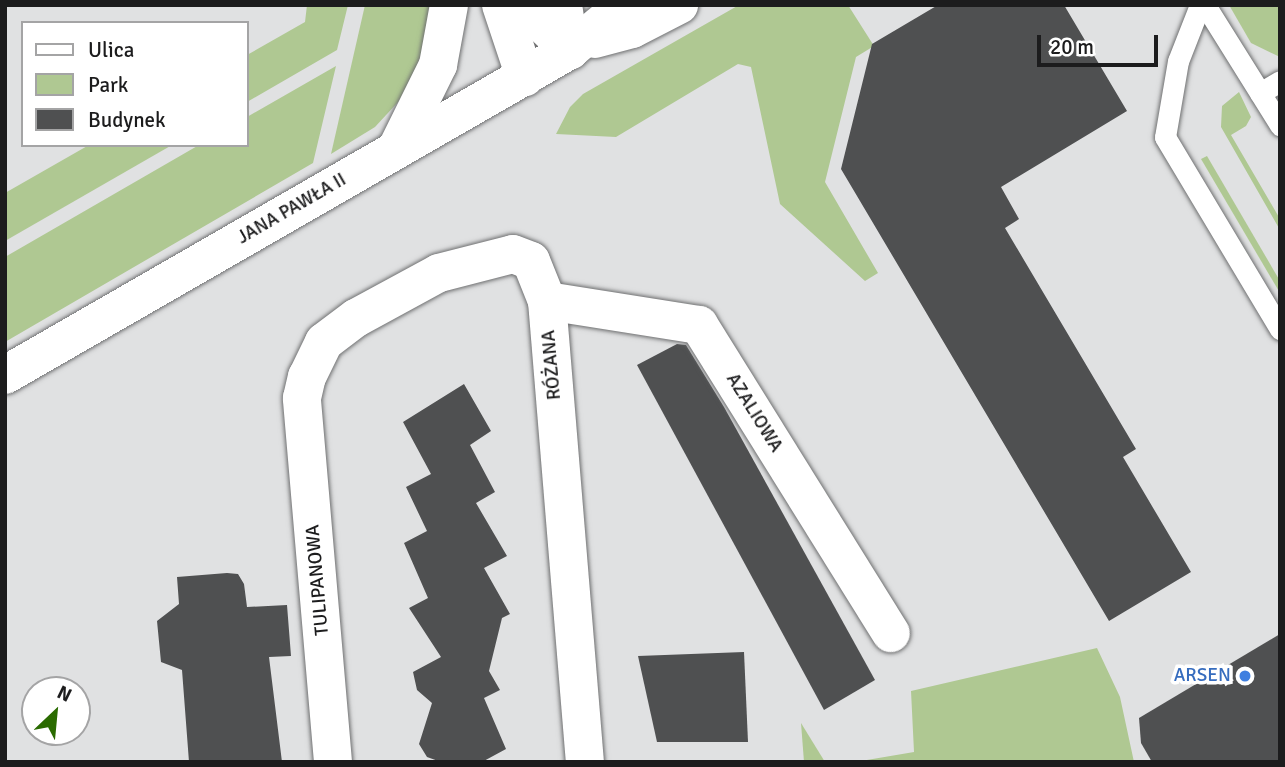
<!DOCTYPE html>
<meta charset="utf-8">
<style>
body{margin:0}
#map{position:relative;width:1285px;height:767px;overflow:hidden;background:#e0e1e2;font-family:Signika,sans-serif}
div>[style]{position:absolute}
.green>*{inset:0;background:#afc892}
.building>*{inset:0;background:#4f5051}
.roads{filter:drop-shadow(0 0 2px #6f7071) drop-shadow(0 0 2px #6f7071)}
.lane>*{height:21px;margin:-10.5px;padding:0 10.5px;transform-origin:10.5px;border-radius:10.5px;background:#fff}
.street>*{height:38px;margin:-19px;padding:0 19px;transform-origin:19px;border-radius:19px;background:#fff}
.secondary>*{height:38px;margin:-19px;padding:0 19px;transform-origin:19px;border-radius:19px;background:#fff}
.dots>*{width:19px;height:19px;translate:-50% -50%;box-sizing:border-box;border:4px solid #fff;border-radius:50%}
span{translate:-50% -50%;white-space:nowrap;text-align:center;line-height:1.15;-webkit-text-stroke:7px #fff;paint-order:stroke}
.street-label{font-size:19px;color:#1c1c1d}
.shop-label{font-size:19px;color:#366cbe}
.right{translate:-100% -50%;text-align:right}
.frame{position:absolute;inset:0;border:7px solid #1c1c1d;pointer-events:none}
.legend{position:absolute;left:21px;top:21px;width:228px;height:126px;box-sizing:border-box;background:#fff;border:2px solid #a4a4a5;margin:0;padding:9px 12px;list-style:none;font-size:21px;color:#1c1c1d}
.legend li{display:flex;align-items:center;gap:14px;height:35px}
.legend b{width:35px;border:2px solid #a4a4a5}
.north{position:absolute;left:21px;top:676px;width:70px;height:70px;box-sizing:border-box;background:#fff;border:2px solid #a4a4a5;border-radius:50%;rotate:26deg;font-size:19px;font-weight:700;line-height:28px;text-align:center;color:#1c1c1d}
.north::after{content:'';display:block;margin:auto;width:24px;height:32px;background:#2a6b00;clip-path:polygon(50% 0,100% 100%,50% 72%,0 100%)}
.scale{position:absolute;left:1037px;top:35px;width:121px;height:32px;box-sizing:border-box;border:4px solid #1c1c1d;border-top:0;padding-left:9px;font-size:21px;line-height:24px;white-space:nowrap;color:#1c1c1d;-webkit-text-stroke:5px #fff;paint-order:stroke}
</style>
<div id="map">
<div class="green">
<div style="clip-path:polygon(307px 5px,348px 5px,337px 50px,247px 102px,247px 55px,305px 22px)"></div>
<div style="clip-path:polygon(365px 5px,430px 5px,428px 28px,418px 64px,399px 101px,375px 127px,331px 154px)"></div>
<div style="clip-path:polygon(739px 5px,848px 5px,874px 46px,856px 57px,825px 182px,878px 273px,865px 281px,780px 204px,751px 67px,738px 64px,616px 137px,556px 134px,570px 107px,583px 94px)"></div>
<div style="clip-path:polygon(1229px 5px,1280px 5px,1280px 57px,1251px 43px)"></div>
<div style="clip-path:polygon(336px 66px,313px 163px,5px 342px,5px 257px,199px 145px,247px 145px,247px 117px)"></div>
<div style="clip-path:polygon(1239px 92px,1251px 117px,1246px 126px,1231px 135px,1280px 219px,1280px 230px,1221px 127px,1222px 106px)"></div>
<div style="clip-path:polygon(89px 145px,172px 145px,5px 241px,5px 193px)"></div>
<div style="clip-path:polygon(1207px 156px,1280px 281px,1280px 293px,1201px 159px)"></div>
<div style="clip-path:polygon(1097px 648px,1120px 697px,1134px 762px,855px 762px,914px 752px,911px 691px)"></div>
<div style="clip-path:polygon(801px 723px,825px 762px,804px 762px)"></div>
</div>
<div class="building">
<div style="clip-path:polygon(938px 5px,1064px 5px,1127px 111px,1001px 187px,1019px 219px,1005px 228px,1136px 449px,1123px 457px,1191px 572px,1109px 621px,841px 169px,872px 44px)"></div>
<div style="clip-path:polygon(677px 344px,686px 345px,724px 407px,875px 680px,824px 710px,637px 365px)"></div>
<div style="clip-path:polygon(464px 384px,491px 431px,470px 445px,495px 492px,476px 503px,507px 556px,484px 568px,510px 614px,502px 618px,489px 671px,500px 690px,484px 698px,506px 749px,482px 762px,441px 762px,427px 757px,419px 744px,432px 703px,417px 690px,413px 672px,441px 657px,409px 608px,428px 598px,404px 543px,427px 531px,406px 487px,431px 474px,403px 422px)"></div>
<div style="clip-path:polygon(227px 573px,238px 574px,244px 584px,247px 607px,287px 605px,291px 656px,269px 657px,282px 762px,189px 762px,182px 670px,161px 662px,157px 621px,179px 604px,177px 577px)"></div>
<div style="clip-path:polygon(1280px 634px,1280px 762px,1152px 762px,1141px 743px,1139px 718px)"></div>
<div style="clip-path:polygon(744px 652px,748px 742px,657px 742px,638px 656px)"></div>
</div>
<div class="roads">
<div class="lane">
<div style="left:1200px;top:5px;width:60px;rotate:111.4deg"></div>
<div style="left:1178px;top:61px;width:77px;rotate:99.7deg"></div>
<div style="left:1165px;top:137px;width:224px;rotate:59.1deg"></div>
<div style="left:1205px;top:5px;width:142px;rotate:58deg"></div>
<div style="left:1260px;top:93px;width:23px;rotate:-31deg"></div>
</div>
<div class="street">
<div style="left:501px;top:5px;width:76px;rotate:71.6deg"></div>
<div style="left:522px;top:5px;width:66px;rotate:43.2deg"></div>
<div style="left:563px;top:5px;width:46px;rotate:81.2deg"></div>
<div style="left:397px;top:148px;width:93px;rotate:-63.7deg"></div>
<div style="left:438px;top:65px;width:61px;rotate:-79.6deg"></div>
<div style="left:547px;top:301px;width:154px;rotate:9deg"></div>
<div style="left:699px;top:325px;width:363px;rotate:58.1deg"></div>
<div style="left:333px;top:762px;width:365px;rotate:-94.9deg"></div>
<div style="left:302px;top:398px;width:22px;rotate:-77deg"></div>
<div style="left:307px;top:377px;width:39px;rotate:-64deg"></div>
<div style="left:324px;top:342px;width:40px;rotate:-37deg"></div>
<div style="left:356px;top:318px;width:94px;rotate:-28.5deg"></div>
<div style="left:439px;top:273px;width:76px;rotate:-14.4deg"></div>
<div style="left:513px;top:254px;width:19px;rotate:21deg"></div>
<div style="left:531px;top:261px;width:43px;rotate:68.2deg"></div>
<div style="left:547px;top:301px;width:463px;rotate:85.3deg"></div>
</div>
<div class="secondary">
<div style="left:595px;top:39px;width:38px;rotate:-15deg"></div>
<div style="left:632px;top:29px;width:53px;rotate:-27.1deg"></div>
<div style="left:5px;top:375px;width:652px;rotate:-29.91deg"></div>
<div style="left:570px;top:50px;width:70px;rotate:-39.8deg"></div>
</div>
</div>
<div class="dots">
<div style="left:1245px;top:676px;background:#3f7fe0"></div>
</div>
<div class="street-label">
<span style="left:292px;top:209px;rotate:-30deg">JANA PAWŁA II</span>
<span style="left:552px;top:365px;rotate:-95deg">RÓŻANA</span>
<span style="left:754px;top:413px;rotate:58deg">AZALIOWA</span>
<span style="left:318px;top:580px;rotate:-95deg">TULIPANOWA</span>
</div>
<div class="shop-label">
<span class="right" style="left:1231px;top:676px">ARSEN</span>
</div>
<div class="frame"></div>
<ul class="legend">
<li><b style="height:9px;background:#fff"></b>Ulica</li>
<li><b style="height:19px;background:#afc892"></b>Park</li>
<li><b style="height:19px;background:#4f5051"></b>Budynek</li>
</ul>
<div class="north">N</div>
<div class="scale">20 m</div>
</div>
